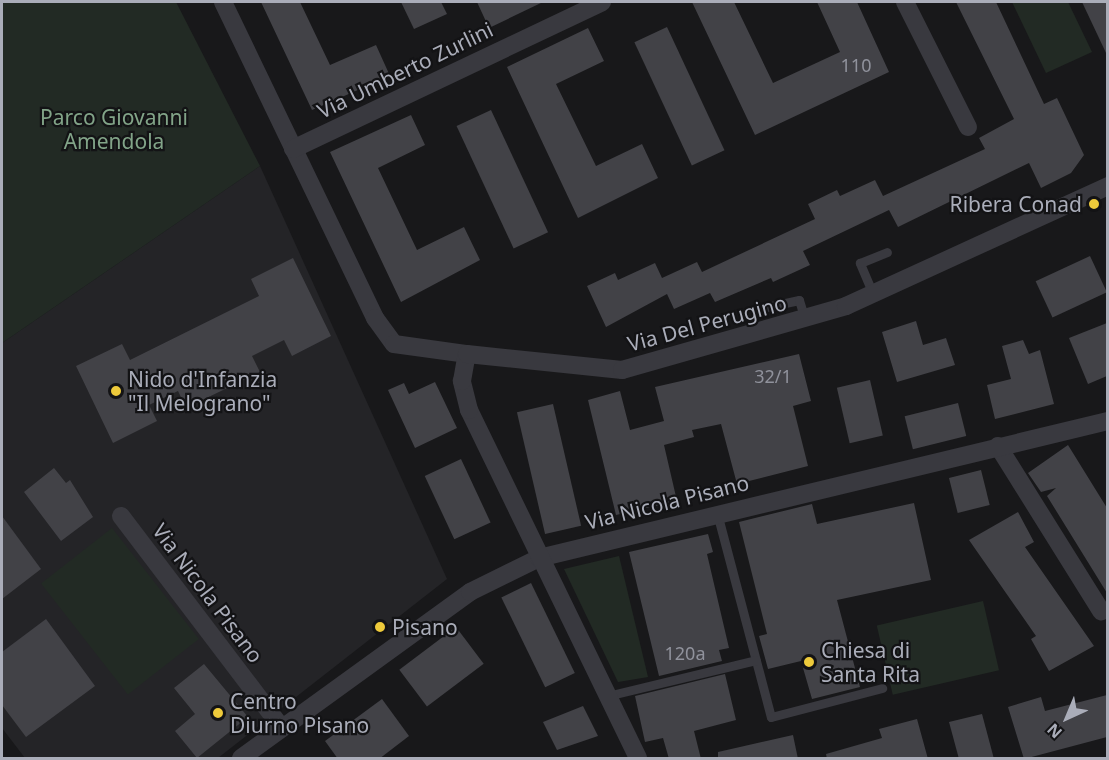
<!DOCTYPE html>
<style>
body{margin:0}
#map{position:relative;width:1109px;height:760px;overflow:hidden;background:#18181a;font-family:"Noto Sans",sans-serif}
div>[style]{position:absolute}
.built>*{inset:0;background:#242427}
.green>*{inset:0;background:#222a24;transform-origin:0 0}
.building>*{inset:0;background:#424247;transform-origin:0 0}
.service>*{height:9px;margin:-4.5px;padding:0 4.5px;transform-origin:4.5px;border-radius:4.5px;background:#39393f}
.minor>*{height:18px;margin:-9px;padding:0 9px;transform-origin:9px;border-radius:9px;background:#39393f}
.dots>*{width:16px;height:16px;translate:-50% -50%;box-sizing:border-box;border:3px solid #131315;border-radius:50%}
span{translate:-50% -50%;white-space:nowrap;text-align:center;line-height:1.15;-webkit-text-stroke:4.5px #131315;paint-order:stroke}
.number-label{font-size:18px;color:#90929c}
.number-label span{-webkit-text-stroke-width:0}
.street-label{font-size:21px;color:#aaadb9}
.park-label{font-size:21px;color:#82a488}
.poi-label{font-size:21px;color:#aaadb9}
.right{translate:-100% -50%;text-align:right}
.left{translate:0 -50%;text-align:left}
.frame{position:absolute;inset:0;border:3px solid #aaadb9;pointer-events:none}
.north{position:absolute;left:1037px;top:688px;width:60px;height:60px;-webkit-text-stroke:4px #131315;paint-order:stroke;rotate:224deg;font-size:16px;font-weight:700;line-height:24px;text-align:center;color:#aaadb9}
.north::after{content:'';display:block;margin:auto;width:21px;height:27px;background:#aaadb9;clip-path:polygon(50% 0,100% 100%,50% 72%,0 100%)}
</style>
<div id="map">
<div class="built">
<div style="clip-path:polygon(260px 166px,447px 579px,218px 758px,25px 758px,2px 728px,2px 343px)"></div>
</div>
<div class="green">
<div style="clip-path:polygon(2px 2px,176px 2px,260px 166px,2px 343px)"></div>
<div style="clip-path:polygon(1012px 2px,1068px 2px,1092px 52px,1046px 73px)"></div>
<div style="left:112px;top:528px;width:141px;height:90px;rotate:52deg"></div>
<div style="clip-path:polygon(619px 556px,648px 677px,618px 682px,564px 569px)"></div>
<div style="left:983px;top:601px;width:71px;height:109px;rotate:77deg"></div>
</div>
<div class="building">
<div style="clip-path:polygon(261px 2px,300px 2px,330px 65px,376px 45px,390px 76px,312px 110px)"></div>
<div style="clip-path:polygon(401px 2px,441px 2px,447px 14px,414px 29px)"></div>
<div style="clip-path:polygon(477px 2px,543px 2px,489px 28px)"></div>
<div style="clip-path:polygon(692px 2px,734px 2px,773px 83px,840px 52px,817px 2px,857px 2px,889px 72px,755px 135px)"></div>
<div style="clip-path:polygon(956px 2px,996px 2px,1044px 104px,1057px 98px,1084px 155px,1071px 173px,1041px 188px,1029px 163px,898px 227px,889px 210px,803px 251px,810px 265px,773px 282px,771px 278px,715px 302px,710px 293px,674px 309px,667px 294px,606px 327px,587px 286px,615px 273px,618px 280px,655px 263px,662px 278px,697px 262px,702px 272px,815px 219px,808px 204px,837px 190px,840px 196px,875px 180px,883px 196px,985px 149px,979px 138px,1014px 119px)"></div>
<div style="clip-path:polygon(1082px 2px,1107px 2px,1107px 55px)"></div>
<div style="left:667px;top:27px;width:136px;height:36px;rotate:65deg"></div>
<div style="clip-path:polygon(588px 28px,604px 61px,556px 84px,596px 166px,642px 144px,658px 178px,578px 218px,507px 67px)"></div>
<div style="left:491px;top:110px;width:135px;height:38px;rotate:65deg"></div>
<div style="clip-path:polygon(411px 115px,425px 145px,378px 168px,417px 250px,464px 227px,480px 260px,401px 302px,330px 152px)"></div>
<div style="left:1090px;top:256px;width:40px;height:60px;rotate:65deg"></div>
<div style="clip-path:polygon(293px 258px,331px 336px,292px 356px,284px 340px,252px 356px,260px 372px,186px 408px,178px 391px,149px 405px,157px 421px,113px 443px,76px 366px,122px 344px,130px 360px,259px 296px,251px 279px)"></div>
<div style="clip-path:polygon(916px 321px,923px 345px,946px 338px,955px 365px,897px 382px,882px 332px)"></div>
<div style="clip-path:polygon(1107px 323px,1107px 376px,1088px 384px,1069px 338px)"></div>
<div style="clip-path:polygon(1023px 340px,1029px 354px,1040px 350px,1054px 404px,995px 419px,987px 385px,1011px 379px,1002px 346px)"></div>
<div style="clip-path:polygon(799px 354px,811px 401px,793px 406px,808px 466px,737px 484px,721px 424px,692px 430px,694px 437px,664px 445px,677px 501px,616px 515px,588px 400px,620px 391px,630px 430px,664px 421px,655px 387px)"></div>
<div style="left:870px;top:380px;width:57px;height:34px;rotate:77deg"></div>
<div style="clip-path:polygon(435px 382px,457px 428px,415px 448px,388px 390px,404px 383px,409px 394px)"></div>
<div style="left:958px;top:403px;width:34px;height:55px;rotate:76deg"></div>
<div style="left:553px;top:404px;width:125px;height:37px;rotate:77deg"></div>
<div style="clip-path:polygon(1068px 445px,1107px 508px,1107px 593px,1047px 496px,1056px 488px,1041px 492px,1028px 473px)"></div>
<div style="left:461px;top:459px;width:70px;height:40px;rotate:65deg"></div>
<div style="clip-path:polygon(54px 468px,66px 483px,70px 480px,93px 517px,61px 541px,24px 492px)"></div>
<div style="left:981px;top:470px;width:36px;height:33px;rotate:76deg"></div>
<div style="clip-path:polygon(914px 503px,931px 580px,837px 600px,860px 687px,812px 699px,801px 661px,768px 669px,759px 636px,767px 634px,739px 522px,812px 504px,817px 524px)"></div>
<div style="clip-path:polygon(1018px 512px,1034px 542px,1025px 547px,1094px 646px,1049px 671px,1031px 639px,1036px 636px,969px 540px)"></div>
<div style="clip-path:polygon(2px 516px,41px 569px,2px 599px)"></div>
<div style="clip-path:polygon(708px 534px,713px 552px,707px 554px,729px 648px,719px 650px,722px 661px,659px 676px,629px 552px)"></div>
<div style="left:531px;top:583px;width:100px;height:33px;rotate:64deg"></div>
<div style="clip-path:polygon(46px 619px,95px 686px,26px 737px,2px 705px,2px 652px)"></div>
<div style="left:456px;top:627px;width:46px;height:71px;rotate:53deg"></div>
<div style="clip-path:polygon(204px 664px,248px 717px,197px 758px,175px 731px,195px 714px,174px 688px)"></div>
<div style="clip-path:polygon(725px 674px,736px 720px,694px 731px,701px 759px,669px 759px,663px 738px,645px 742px,635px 696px)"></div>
<div style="clip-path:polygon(1107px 695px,1107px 737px,1024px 759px,1008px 707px,1041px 697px,1045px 711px)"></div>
<div style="clip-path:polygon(382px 699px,409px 736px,379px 759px,338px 759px,325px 741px)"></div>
<div style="clip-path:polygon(583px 706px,598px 736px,557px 750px,543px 722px)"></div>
<div style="clip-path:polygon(982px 714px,994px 759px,959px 759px,949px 722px)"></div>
<div style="clip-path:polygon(917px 719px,928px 759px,827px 759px,826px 754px,882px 738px,879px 729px)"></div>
<div style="clip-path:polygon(793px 735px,798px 759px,718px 759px,718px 752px)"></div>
</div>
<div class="service">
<div style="left:873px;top:294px;width:34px;rotate:-113deg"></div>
<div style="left:860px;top:263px;width:29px;rotate:-22deg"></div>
<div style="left:758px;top:309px;width:42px;rotate:-12.4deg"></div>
<div style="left:799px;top:300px;width:21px;rotate:73deg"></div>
<div style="left:717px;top:513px;width:211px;rotate:75.2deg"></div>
<div style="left:771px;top:717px;width:115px;rotate:-14.6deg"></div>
<div style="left:607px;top:696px;width:153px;rotate:-13.6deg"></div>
</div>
<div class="minor">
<div style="left:223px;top:2px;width:351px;rotate:64.3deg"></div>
<div style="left:375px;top:318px;width:32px;rotate:54deg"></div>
<div style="left:394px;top:344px;width:74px;rotate:7.8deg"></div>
<div style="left:905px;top:2px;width:140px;rotate:63.3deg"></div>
<div style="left:293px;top:149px;width:342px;rotate:-25.4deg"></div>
<div style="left:998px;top:446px;width:195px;rotate:58deg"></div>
<div style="left:121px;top:516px;width:265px;rotate:52.8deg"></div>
<div style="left:241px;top:758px;width:283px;rotate:-35.9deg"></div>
<div style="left:470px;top:592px;width:77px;rotate:-26.2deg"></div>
<div style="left:539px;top:558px;width:585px;rotate:-13.54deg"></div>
<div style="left:638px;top:758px;width:387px;rotate:-115.9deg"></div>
<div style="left:469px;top:410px;width:30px;rotate:-104deg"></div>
<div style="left:462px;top:381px;width:27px;rotate:-80deg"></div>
<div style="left:467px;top:354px;width:156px;rotate:5.9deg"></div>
<div style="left:622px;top:370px;width:233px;rotate:-15.9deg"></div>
<div style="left:846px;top:306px;width:288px;rotate:-24.6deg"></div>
</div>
<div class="dots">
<div style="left:1094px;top:204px;background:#eeca3b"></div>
<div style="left:116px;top:391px;background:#eeca3b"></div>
<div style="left:380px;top:627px;background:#eeca3b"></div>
<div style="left:809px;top:662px;background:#eeca3b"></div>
<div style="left:218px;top:713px;background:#eeca3b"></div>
</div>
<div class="number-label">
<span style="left:856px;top:65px">110</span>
<span style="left:773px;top:376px">32/1</span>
<span style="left:685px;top:653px">120a</span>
</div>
<div class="street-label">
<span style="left:405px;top:70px;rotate:-26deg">Via Umberto Zurlini</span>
<span style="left:707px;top:323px;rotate:-15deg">Via Del Perugino</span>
<span style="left:667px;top:502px;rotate:-14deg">Via Nicola Pisano</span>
<span style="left:208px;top:593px;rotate:53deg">Via Nicola Pisano</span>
</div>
<div class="park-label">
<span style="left:114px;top:129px">Parco Giovanni<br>Amendola</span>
</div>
<div class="poi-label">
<span class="right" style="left:1082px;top:204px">Ribera Conad</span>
<span class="left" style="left:128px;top:391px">Nido d'Infanzia<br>"Il Melograno"</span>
<span class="left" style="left:392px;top:627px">Pisano</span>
<span class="left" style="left:821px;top:662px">Chiesa di<br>Santa Rita</span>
<span class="left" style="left:230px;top:713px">Centro<br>Diurno Pisano</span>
</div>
<div class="frame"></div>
<div class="north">N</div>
</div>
